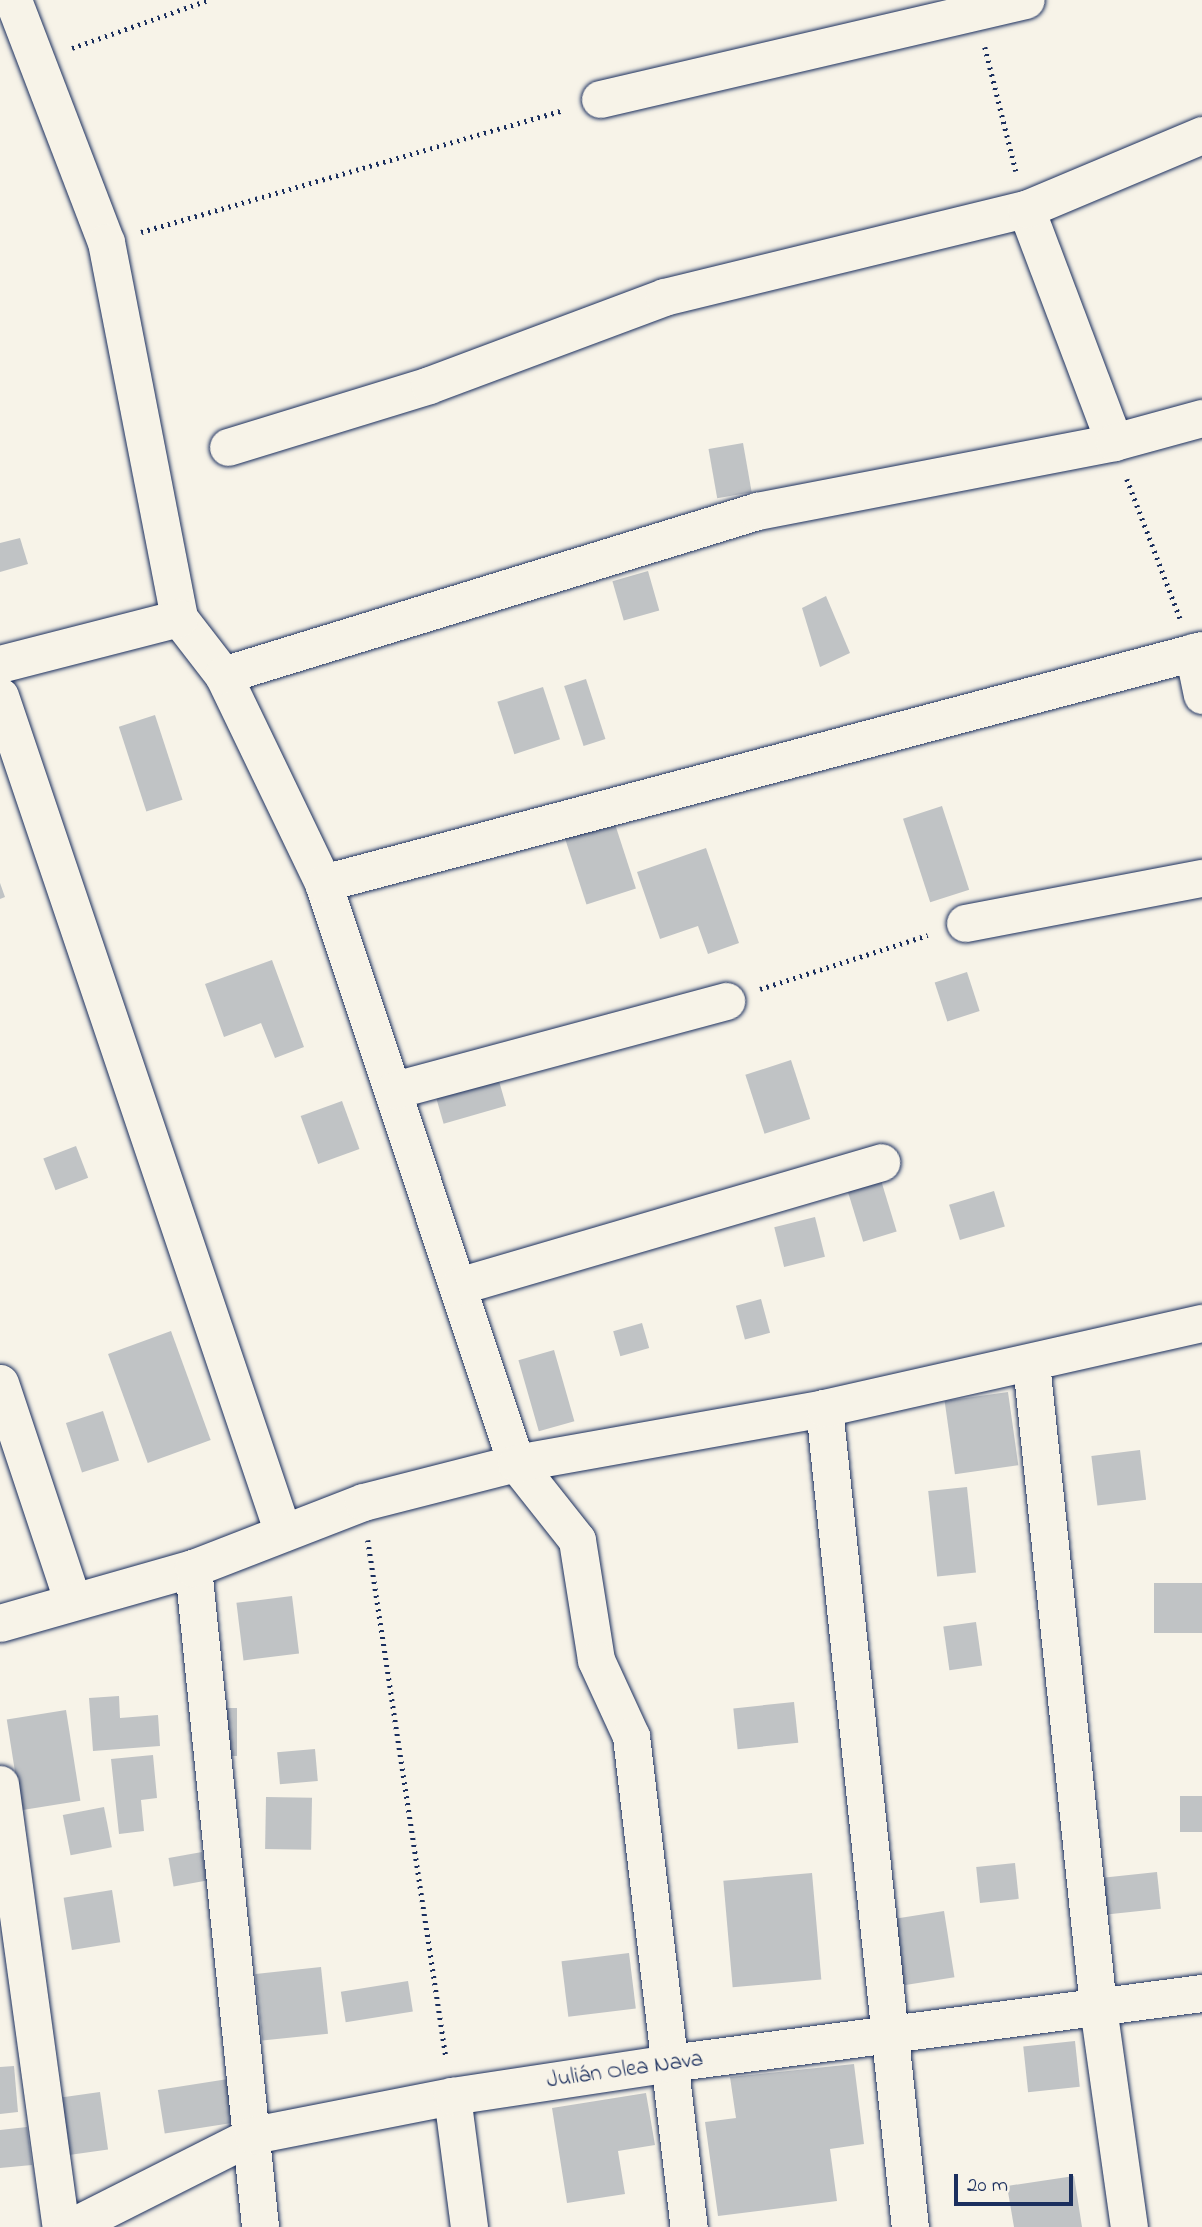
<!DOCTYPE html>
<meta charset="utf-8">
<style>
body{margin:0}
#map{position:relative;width:1202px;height:2227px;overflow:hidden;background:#f7f3e8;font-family:"Indie Flower",sans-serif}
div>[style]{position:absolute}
.building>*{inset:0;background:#c0c3c5;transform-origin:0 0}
.path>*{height:4.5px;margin-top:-2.25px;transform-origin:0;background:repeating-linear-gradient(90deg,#1b2f5e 0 2px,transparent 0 7px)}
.roads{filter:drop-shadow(0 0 2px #1b2f5e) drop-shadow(0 0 2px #1b2f5e)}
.street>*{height:37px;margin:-18.5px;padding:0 18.5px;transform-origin:18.5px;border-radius:18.5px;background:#f7f3e8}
span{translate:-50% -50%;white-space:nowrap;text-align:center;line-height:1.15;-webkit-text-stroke:5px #f7f3e8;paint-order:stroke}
.street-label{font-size:23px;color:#1b2f5e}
.scale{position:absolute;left:954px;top:2174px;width:119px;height:32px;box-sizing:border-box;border:4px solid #1b2f5e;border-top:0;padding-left:9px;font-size:21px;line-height:24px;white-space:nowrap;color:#1b2f5e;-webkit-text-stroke:5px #f7f3e8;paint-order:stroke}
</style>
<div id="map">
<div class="building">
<div style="left:743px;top:443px;width:50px;height:35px;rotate:80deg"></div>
<div style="clip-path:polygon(20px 538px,28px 564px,0 572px,0 543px)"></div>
<div style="left:648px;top:571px;width:41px;height:37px;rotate:74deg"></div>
<div style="clip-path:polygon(826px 596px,850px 653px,820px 667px,802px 608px)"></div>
<div style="left:586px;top:679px;width:63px;height:23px;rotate:72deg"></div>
<div style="left:543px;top:687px;width:55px;height:48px;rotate:72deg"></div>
<div style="left:155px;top:715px;width:89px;height:38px;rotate:72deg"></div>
<div style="left:942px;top:806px;width:88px;height:41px;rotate:72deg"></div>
<div style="left:614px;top:821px;width:71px;height:52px;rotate:72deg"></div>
<div style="clip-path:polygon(706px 848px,739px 943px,708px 954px,698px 926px,660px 939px,637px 872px)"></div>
<div style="clip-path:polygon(0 883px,5px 897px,0 899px)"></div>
<div style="clip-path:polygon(272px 960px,304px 1047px,275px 1058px,261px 1023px,224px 1037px,205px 984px)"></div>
<div style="left:967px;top:972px;width:41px;height:34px;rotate:72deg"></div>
<div style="left:791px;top:1060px;width:62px;height:48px;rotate:72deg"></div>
<div style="left:497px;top:1074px;width:33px;height:65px;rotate:74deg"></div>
<div style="left:342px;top:1101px;width:51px;height:44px;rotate:70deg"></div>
<div style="left:76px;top:1146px;width:34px;height:35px;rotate:69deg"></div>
<div style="left:880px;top:1177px;width:57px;height:35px;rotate:73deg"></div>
<div style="left:994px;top:1191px;width:37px;height:47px;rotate:73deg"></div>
<div style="left:815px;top:1217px;width:41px;height:42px;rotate:76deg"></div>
<div style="left:761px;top:1299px;width:35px;height:26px;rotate:75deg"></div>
<div style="left:642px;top:1323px;width:26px;height:30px;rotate:74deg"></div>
<div style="left:171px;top:1331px;width:116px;height:67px;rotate:70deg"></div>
<div style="left:554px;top:1350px;width:74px;height:37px;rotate:74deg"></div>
<div style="left:1008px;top:1392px;width:74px;height:64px;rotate:82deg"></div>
<div style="left:103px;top:1411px;width:52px;height:39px;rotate:72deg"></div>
<div style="left:1140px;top:1450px;width:50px;height:49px;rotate:83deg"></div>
<div style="left:967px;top:1487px;width:86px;height:39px;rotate:84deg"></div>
<div style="left:1202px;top:1583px;width:50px;height:48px;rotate:90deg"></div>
<div style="left:292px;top:1596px;width:58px;height:56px;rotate:83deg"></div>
<div style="left:976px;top:1622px;width:44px;height:33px;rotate:82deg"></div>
<div style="clip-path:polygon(119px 1696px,120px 1718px,158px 1715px,160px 1746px,93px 1751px,89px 1698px)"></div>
<div style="left:794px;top:1702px;width:41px;height:61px;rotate:84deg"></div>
<div style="left:221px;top:1708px;width:16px;height:48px"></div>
<div style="left:66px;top:1710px;width:92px;height:60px;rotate:81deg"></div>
<div style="left:315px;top:1749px;width:32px;height:38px;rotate:85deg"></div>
<div style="clip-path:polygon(153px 1755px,157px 1798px,141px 1800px,144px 1831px,119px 1834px,111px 1759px)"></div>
<div style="left:1202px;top:1796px;width:36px;height:22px;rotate:90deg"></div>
<div style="left:266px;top:1797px;width:46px;height:52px;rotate:1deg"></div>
<div style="left:104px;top:1807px;width:41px;height:42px;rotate:79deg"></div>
<div style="left:202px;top:1852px;width:29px;height:34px;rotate:80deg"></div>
<div style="left:1015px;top:1863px;width:36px;height:39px;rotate:84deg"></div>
<div style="left:1157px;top:1872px;width:37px;height:64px;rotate:84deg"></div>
<div style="left:812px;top:1873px;width:107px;height:89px;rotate:85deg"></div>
<div style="left:112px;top:1890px;width:53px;height:49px;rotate:81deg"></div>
<div style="left:944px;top:1911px;width:67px;height:56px;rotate:81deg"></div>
<div style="left:629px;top:1953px;width:56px;height:68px;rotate:83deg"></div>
<div style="left:321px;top:1967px;width:67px;height:66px;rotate:84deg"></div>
<div style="left:408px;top:1981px;width:31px;height:68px;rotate:81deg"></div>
<div style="left:1075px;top:2041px;width:46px;height:52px;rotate:84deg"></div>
<div style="clip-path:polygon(854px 2064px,864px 2144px,830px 2149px,837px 2201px,718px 2216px,705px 2122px,736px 2118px,730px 2077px)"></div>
<div style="clip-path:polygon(14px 2066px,18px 2112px,0 2114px,0 2067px)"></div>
<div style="left:228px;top:2079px;width:44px;height:71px;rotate:81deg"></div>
<div style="left:100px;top:2092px;width:58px;height:43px;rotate:82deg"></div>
<div style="clip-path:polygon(646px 2093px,655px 2145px,618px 2151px,625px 2194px,567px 2203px,552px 2108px)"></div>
<div style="clip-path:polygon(27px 2127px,32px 2165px,0 2168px,0 2130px)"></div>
<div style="clip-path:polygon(1074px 2176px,1082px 2227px,1014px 2227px,1007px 2186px)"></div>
</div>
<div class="path">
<div style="left:985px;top:47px;width:128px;rotate:76deg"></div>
<div style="left:72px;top:48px;width:144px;rotate:-19.4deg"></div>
<div style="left:141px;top:232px;width:439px;rotate:-16.1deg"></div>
<div style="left:1127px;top:479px;width:149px;rotate:69.1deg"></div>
<div style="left:760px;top:989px;width:176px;rotate:-17.8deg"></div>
<div style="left:368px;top:1540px;width:523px;rotate:81.42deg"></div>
</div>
<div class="roads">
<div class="street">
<div style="left:13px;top:0;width:259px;rotate:69deg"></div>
<div style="left:106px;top:242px;width:383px;rotate:79deg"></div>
<div style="left:179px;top:618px;width:72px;rotate:52.3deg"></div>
<div style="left:223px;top:675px;width:231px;rotate:64.3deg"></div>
<div style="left:323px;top:883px;width:611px;rotate:71.59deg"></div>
<div style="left:516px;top:1463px;width:98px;rotate:51.6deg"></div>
<div style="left:577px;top:1540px;width:121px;rotate:81deg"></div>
<div style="left:596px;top:1660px;width:84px;rotate:65.3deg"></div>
<div style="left:631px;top:1736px;width:494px;rotate:83.3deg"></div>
<div style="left:600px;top:99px;width:437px;rotate:-13.1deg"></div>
<div style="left:1026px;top:209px;width:249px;rotate:69.3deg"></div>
<div style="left:228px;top:447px;width:210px;rotate:-17.1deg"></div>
<div style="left:429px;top:385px;width:251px;rotate:-20.5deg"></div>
<div style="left:664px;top:297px;width:373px;rotate:-13.7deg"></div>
<div style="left:1026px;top:209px;width:191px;rotate:-22.8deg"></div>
<div style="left:1193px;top:652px;width:44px;rotate:78.2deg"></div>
<div style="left:0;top:664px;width:185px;rotate:-14.4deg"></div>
<div style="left:223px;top:675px;width:559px;rotate:-17.07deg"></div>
<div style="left:757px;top:511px;width:364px;rotate:-10.9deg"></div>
<div style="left:1114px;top:442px;width:91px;rotate:-15.3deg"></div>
<div style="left:0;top:696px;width:880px;rotate:71.32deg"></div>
<div style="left:323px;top:883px;width:909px;rotate:-14.85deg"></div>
<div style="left:965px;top:923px;width:241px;rotate:-10.8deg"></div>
<div style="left:394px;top:1090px;width:344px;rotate:-15deg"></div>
<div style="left:458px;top:1286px;width:441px;rotate:-16.3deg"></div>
<div style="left:1031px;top:1363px;width:647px;rotate:84.06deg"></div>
<div style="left:1098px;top:2007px;width:222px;rotate:82deg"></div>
<div style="left:0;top:1383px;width:229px;rotate:71.6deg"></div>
<div style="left:824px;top:1408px;width:824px;rotate:84.01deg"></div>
<div style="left:193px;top:1568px;width:662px;rotate:84.19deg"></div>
<div style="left:0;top:1623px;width:201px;rotate:-15.9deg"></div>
<div style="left:193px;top:1568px;width:182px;rotate:-21.2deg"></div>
<div style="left:363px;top:1502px;width:158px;rotate:-14.3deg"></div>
<div style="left:516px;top:1463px;width:313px;rotate:-10.1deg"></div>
<div style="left:824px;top:1408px;width:387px;rotate:-12.7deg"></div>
<div style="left:0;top:1784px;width:447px;rotate:82.2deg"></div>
<div style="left:452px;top:2096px;width:132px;rotate:82.6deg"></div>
<div style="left:71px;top:2227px;width:204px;rotate:-26.8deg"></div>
<div style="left:253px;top:2135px;width:203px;rotate:-11.1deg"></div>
<div style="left:452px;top:2096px;width:220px;rotate:-8.6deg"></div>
<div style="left:670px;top:2063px;width:537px;rotate:-7.5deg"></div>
</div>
</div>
<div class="street-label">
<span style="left:625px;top:2071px;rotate:-8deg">Julián Olea Nava</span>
</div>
<div class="scale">20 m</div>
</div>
